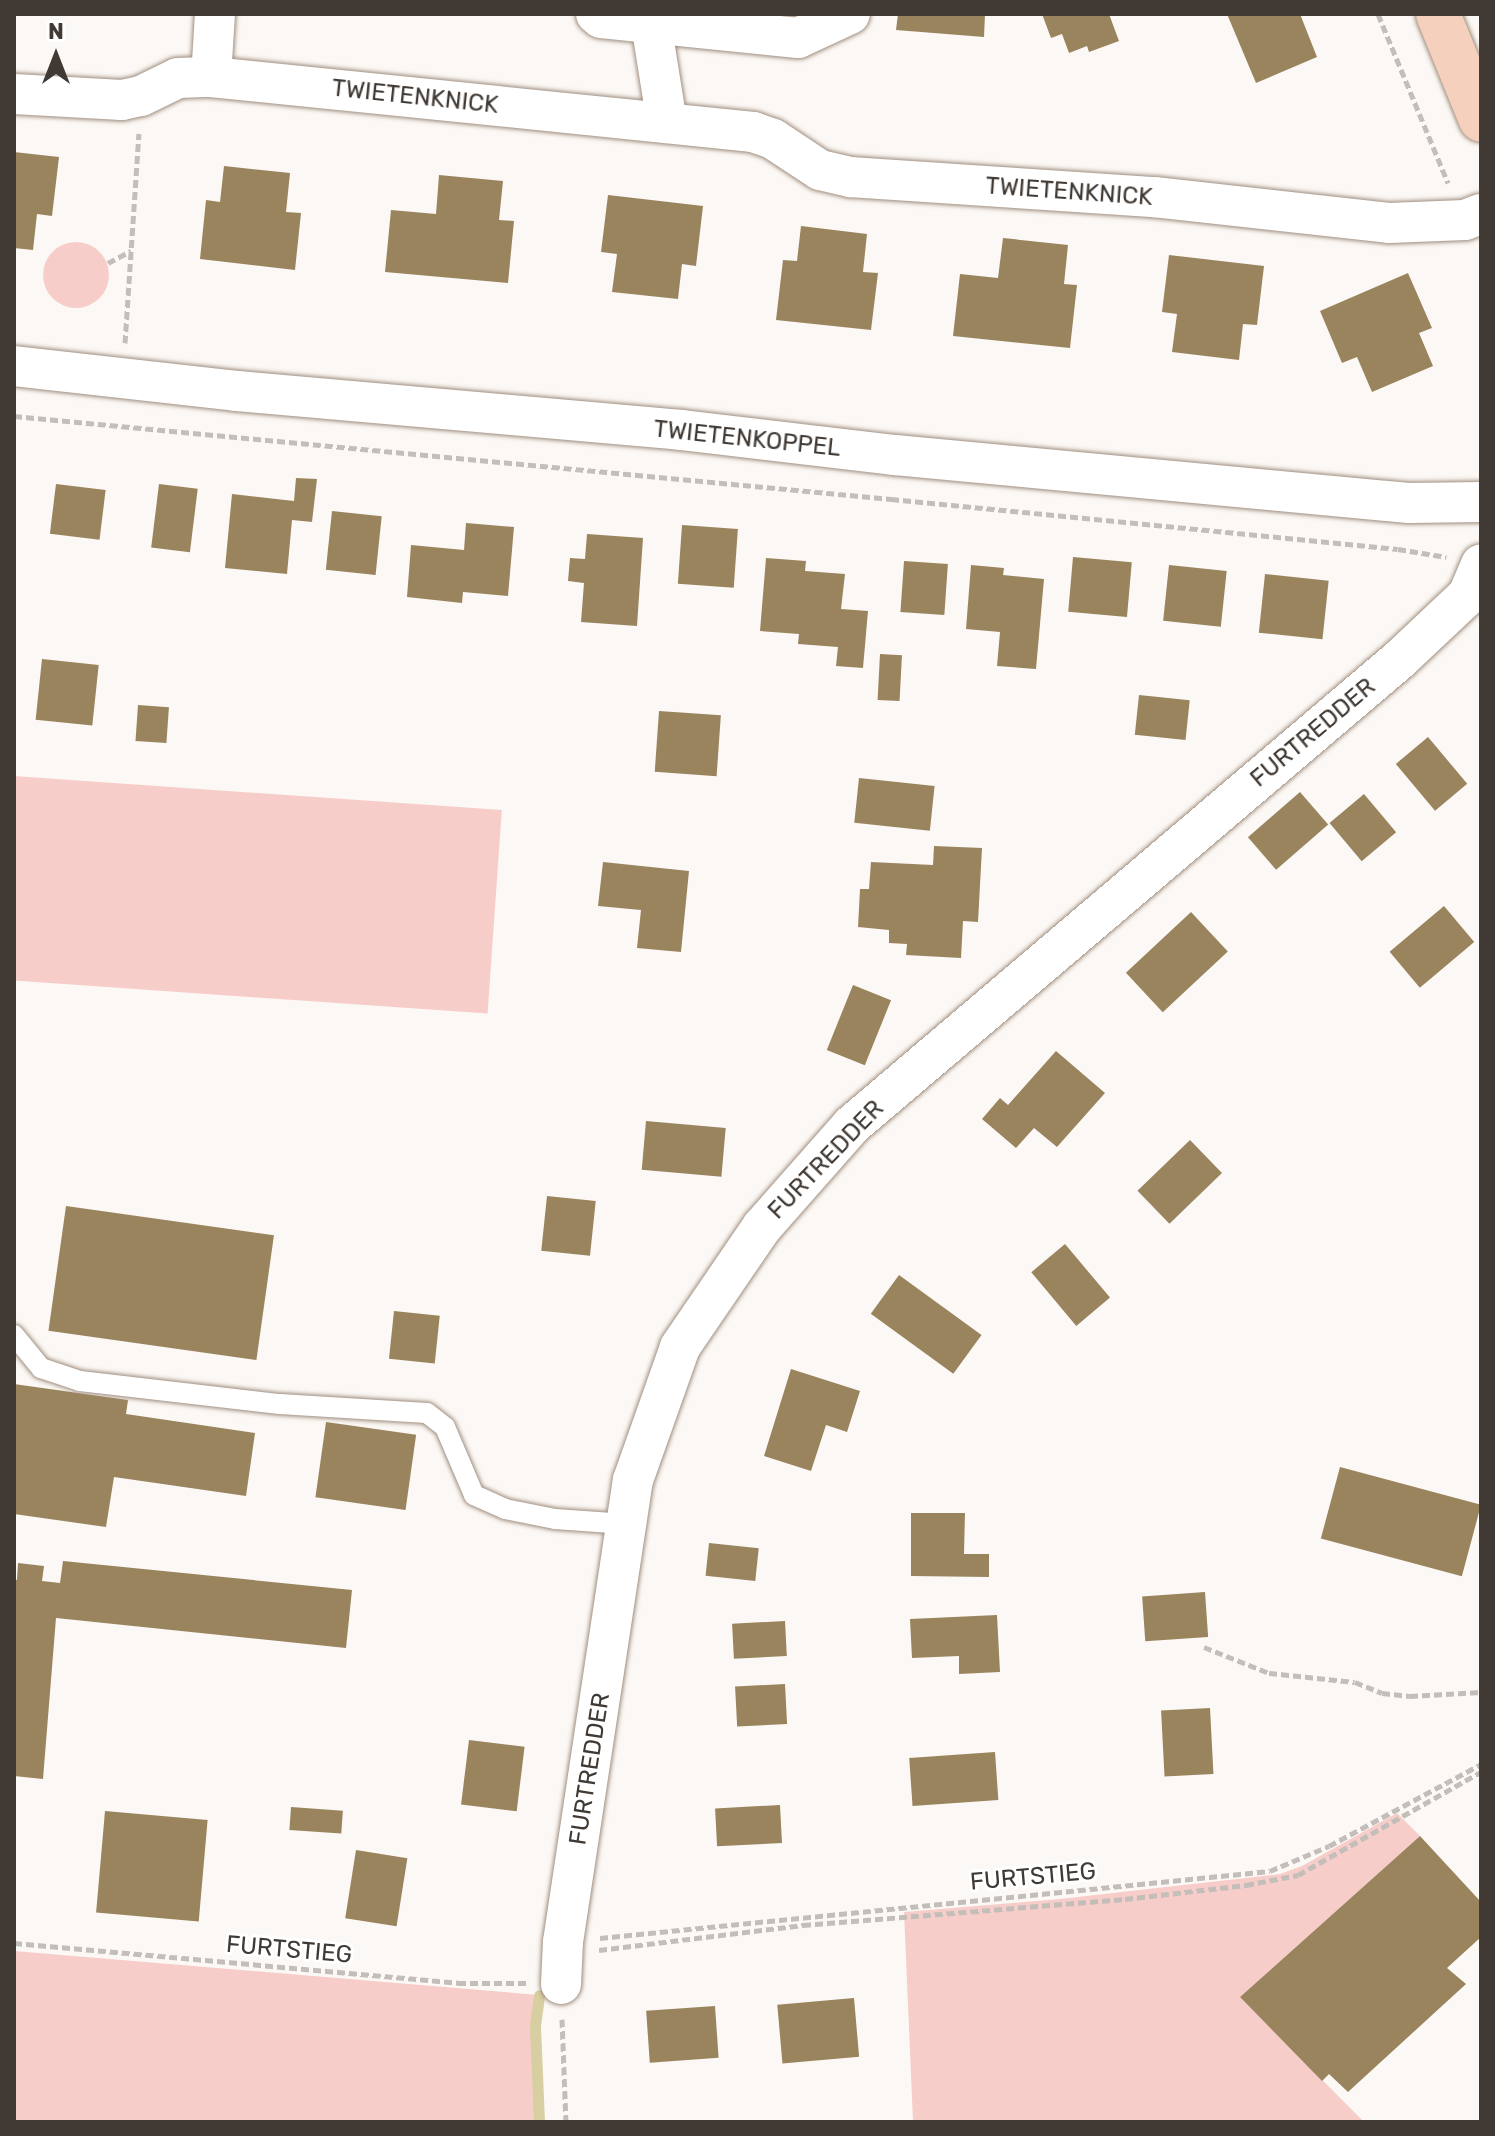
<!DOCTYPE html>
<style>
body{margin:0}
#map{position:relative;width:1495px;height:2136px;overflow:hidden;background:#fcf8f5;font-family:Rubik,sans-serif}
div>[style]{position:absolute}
.green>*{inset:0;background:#f7cdc9;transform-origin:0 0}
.round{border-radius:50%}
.stream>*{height:11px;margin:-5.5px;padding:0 5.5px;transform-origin:5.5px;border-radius:5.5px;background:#d7cfa2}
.building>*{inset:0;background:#9a845e;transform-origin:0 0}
.path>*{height:5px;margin-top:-2.5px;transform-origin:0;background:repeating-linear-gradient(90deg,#c3beba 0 8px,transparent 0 12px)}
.roads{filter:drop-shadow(0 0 2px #a08e7f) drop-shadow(0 0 2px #a08e7f)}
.lane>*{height:20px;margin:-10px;padding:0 10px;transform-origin:10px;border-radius:10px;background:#fff}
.street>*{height:40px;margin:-20px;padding:0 20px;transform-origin:20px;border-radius:20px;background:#fff}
.secondary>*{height:44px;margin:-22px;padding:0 22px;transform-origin:22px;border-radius:22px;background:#f5d0bd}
span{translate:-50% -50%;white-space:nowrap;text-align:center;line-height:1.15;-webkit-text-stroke:6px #fff;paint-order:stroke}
.street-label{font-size:24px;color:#413933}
.frame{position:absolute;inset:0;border:16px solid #413933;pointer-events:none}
.north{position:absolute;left:16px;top:16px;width:80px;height:80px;-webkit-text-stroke:6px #fff;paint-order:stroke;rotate:0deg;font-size:22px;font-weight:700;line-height:32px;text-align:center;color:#413933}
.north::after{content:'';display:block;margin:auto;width:28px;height:36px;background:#413933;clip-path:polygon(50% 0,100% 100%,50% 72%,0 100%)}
</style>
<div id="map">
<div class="green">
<div class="round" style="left:43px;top:242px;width:66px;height:66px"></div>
<div style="left:14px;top:776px;width:489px;height:204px;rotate:4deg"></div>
<div style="clip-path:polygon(1397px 1813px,1420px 1836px,1240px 1997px,1364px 2122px,907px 2122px,913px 2121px,904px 1912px,1060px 1899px,1280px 1874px,1302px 1866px)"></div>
<div style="clip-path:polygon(14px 1951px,539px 1995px,535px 2025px,539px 2122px,14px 2122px)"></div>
</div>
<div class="stream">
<div style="left:539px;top:2122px;width:97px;rotate:-92.4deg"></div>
<div style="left:535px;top:2025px;width:30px;rotate:-82deg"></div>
</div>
<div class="building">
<div style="clip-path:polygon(898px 14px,985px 14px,984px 37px,896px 30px)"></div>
<div style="clip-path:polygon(1042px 14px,1109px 14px,1119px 41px,1089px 52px,1087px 46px,1069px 53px,1062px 34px,1051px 38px)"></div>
<div style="clip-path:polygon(1227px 14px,1300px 14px,1317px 57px,1256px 83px)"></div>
<div style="clip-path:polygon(14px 152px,59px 157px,52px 216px,37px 214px,33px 250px,14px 248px)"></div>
<div style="clip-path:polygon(224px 166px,290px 173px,286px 212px,301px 213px,295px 270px,200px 259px,206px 200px,220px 202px)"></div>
<div style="clip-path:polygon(439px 175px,503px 181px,499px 220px,514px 221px,508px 283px,385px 272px,391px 210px,436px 214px)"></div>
<div style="clip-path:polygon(608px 195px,703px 206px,696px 266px,682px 264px,678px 299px,612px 292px,617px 254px,601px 252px)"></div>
<div style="clip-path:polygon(801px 226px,867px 234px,863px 272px,878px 273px,871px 330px,776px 320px,783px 260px,797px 261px)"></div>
<div style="clip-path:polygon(1003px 238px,1068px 245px,1064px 284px,1077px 285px,1070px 348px,953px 336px,960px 274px,998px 278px)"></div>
<div style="clip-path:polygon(1169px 255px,1264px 266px,1257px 325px,1243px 324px,1239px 360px,1172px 352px,1177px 314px,1162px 312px)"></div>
<div style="clip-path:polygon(1408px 273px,1432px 328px,1419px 333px,1433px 366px,1372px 392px,1357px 357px,1342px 363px,1320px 311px)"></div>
<div style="clip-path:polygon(296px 478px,317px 479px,312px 522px,292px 520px,287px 574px,225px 568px,232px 494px,294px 501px)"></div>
<div style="left:56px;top:484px;width:50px;height:50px;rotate:7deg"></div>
<div style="left:159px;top:484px;width:39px;height:64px;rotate:7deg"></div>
<div style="left:332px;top:511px;width:50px;height:59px;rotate:6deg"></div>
<div style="clip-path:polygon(466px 523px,514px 527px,508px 596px,463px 592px,462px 603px,407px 597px,411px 545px,464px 550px)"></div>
<div style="left:682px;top:525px;width:56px;height:59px;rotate:4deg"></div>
<div style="clip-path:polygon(587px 534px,643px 538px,637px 626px,581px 622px,584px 583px,568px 581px,570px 558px,585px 559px)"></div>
<div style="left:1073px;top:557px;width:59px;height:55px;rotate:5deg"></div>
<div style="clip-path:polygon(766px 558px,806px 561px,805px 571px,845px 574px,841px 609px,868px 611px,863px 668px,836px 666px,838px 647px,798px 644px,799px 634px,760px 631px)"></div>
<div style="left:904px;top:561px;width:44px;height:51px;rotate:4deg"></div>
<div style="clip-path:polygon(971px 565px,1004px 568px,1003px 575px,1044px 579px,1036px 669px,997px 666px,1000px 632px,966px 629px)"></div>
<div style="left:1169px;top:565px;width:58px;height:56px;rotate:6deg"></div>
<div style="left:1265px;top:574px;width:64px;height:59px;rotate:6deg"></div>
<div style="left:880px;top:654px;width:22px;height:46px;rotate:3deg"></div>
<div style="left:42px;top:659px;width:57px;height:61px;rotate:6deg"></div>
<div style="left:1139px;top:695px;width:51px;height:40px;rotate:6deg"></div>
<div style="left:138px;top:705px;width:31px;height:36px;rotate:4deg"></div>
<div style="left:659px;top:711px;width:62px;height:61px;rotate:4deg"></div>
<div style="left:1428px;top:737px;width:61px;height:42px;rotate:50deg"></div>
<div style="left:859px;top:778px;width:76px;height:45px;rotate:6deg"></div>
<div style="left:1300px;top:792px;width:43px;height:69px;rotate:49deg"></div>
<div style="left:1364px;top:794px;width:50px;height:45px;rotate:50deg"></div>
<div style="clip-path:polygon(934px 846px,982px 848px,978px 922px,963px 921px,961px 958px,906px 955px,907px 944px,889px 943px,889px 930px,858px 927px,860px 889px,869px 889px,871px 862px,933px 865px)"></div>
<div style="clip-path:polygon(603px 862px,689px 871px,681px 952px,637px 948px,641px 910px,598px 906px)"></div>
<div style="left:1444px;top:906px;width:47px;height:71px;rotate:50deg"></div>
<div style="left:1191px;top:912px;width:54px;height:89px;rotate:47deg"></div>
<div style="left:853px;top:985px;width:41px;height:70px;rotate:22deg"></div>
<div style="clip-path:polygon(1056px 1051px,1105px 1093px,1057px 1147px,1034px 1128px,1016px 1148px,982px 1119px,1000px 1098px,1008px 1105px)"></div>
<div style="left:646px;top:1121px;width:80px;height:49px;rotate:5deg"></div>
<div style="left:1190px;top:1140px;width:46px;height:73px;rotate:46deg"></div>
<div style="left:547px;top:1196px;width:49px;height:55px;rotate:6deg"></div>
<div style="left:66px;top:1206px;width:210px;height:126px;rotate:8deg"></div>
<div style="left:1065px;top:1244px;width:70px;height:44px;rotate:50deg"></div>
<div style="left:899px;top:1275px;width:102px;height:48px;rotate:36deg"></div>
<div style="left:394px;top:1311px;width:46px;height:48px;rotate:6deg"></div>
<div style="clip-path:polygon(791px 1369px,860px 1391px,847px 1432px,826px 1425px,811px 1471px,764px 1456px)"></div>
<div style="clip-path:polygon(14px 1384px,128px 1400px,126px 1414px,255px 1433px,246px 1496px,114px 1477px,106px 1527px,14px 1514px)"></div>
<div style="left:326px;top:1422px;width:91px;height:76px;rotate:8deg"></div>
<div style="left:1340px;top:1467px;width:146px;height:74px;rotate:15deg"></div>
<div style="clip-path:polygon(911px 1513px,965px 1513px,964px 1554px,989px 1554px,989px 1577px,911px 1576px)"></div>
<div style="left:709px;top:1543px;width:50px;height:33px;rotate:6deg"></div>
<div style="clip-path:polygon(63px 1561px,352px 1590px,346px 1648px,56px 1618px,43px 1779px,14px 1776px,14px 1579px,17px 1580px,18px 1563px,44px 1566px,42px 1581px,60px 1583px)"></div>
<div style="left:1205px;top:1592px;width:45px;height:63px;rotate:86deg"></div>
<div style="clip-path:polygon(997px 1615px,1000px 1672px,959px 1674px,959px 1656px,912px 1658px,910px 1619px)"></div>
<div style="left:785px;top:1621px;width:35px;height:53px;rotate:87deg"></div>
<div style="left:785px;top:1684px;width:40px;height:50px;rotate:87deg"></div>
<div style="left:1210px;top:1708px;width:66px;height:49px;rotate:87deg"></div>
<div style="left:469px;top:1740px;width:56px;height:65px;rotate:7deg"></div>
<div style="left:995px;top:1752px;width:48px;height:86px;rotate:86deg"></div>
<div style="left:780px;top:1805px;width:38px;height:65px;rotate:87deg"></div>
<div style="left:291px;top:1807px;width:52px;height:23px;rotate:4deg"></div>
<div style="left:105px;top:1811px;width:103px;height:102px;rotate:5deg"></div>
<div style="clip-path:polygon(1420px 1836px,1481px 1902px,1481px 1937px,1447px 1968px,1466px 1984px,1348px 2092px,1329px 2074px,1322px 2081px,1240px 1997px)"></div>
<div style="left:356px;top:1850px;width:52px;height:69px;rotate:9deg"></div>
<div style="left:854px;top:1998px;width:59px;height:77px;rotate:85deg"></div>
<div style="left:715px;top:2006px;width:52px;height:69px;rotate:86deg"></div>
</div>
<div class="path">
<div style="left:1378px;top:14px;width:183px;rotate:67.5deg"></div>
<div style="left:108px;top:263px;width:26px;rotate:-28deg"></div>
<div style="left:125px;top:343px;width:210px;rotate:-86.2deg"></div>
<div style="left:14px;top:416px;width:881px;rotate:5.41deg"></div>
<div style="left:891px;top:499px;width:509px;rotate:5.63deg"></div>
<div style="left:1398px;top:549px;width:49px;rotate:9.5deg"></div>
<div style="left:1204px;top:1647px;width:70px;rotate:21.8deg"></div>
<div style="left:1269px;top:1673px;width:86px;rotate:6deg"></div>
<div style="left:1355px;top:1682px;width:29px;rotate:22deg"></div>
<div style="left:1382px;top:1693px;width:28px;rotate:6deg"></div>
<div style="left:1410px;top:1696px;width:71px;rotate:-3.2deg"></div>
<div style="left:600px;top:1938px;width:673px;rotate:-5.71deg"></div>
<div style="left:1270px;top:1871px;width:64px;rotate:-23deg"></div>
<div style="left:1329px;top:1846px;width:173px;rotate:-28.3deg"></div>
<div style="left:14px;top:1943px;width:446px;rotate:5.1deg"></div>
<div style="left:458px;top:1983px;width:69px"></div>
<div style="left:599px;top:1950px;width:206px;rotate:-7deg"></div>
<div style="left:803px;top:1925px;width:323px;rotate:-4.6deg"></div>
<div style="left:1125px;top:1899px;width:122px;rotate:-6.6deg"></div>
<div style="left:1246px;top:1885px;width:53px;rotate:-10.9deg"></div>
<div style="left:1298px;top:1875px;width:210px;rotate:-29.4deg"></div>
<div style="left:562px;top:2019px;width:103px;rotate:87.8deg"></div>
</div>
<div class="roads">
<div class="lane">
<div style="left:14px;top:1335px;width:43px;rotate:50.7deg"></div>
<div style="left:41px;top:1368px;width:41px;rotate:18.4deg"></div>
<div style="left:80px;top:1381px;width:201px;rotate:6.6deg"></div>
<div style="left:280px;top:1404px;width:147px;rotate:3.5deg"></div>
<div style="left:427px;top:1413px;width:23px;rotate:38deg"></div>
<div style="left:445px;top:1427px;width:74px;rotate:66.9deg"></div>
<div style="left:474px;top:1495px;width:34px;rotate:24deg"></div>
<div style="left:505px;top:1509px;width:51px;rotate:11.3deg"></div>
<div style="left:555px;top:1519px;width:71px;rotate:4deg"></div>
</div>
<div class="street">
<div style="left:596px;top:14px;width:6px;rotate:39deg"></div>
<div style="left:601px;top:18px;width:198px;rotate:5.8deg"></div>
<div style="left:798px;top:38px;width:57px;rotate:-24.8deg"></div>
<div style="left:651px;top:23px;width:101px;rotate:80.9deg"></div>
<div style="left:211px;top:77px;width:63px;rotate:-86.4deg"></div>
<div style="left:14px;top:94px;width:108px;rotate:3.2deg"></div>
<div style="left:122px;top:100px;width:19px;rotate:-12deg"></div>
<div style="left:141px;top:96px;width:41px;rotate:-25.9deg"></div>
<div style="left:178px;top:78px;width:33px;rotate:-2deg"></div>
<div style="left:211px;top:77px;width:545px;rotate:5.79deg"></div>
<div style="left:753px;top:132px;width:21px;rotate:19deg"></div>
<div style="left:773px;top:139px;width:56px;rotate:33.4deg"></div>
<div style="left:820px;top:170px;width:32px;rotate:13deg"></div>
<div style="left:851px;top:177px;width:304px;rotate:3.8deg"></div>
<div style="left:1154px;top:197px;width:236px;rotate:6.3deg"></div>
<div style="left:1389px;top:223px;width:76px;rotate:-2.3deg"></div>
<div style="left:1465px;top:220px;width:17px;rotate:-21deg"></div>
<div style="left:14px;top:366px;width:224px;rotate:6.4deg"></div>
<div style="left:237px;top:391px;width:446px;rotate:5deg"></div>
<div style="left:681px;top:430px;width:215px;rotate:6.7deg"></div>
<div style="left:895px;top:455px;width:516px;rotate:5.34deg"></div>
<div style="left:1409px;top:503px;width:72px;rotate:-0.8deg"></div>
<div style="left:561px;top:1984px;width:42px;rotate:-87.3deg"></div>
<div style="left:563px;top:1942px;width:467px;rotate:-81.4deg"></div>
<div style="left:633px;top:1480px;width:141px;rotate:-70.5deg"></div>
<div style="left:680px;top:1347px;width:145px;rotate:-55.7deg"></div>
<div style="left:762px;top:1227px;width:136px;rotate:-48.6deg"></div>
<div style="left:852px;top:1125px;width:718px;rotate:-40.37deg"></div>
<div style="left:1399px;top:660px;width:95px;rotate:-43.3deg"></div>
<div style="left:1468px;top:595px;width:33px;rotate:-67deg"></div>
</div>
<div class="secondary">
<div style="left:1438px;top:14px;width:114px;rotate:67.9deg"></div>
</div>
</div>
<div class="street-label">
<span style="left:415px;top:97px;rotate:6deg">TWIETENKNICK</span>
<span style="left:1069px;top:192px;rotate:4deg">TWIETENKNICK</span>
<span style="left:747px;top:439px;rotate:6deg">TWIETENKOPPEL</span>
<span style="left:1313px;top:733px;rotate:-40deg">FURTREDDER</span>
<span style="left:826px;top:1160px;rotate:-46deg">FURTREDDER</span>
<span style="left:590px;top:1769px;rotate:-81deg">FURTREDDER</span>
<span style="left:1033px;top:1877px;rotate:-5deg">FURTSTIEG</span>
<span style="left:289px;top:1950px;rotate:5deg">FURTSTIEG</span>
</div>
<div class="frame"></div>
<div class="north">N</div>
</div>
